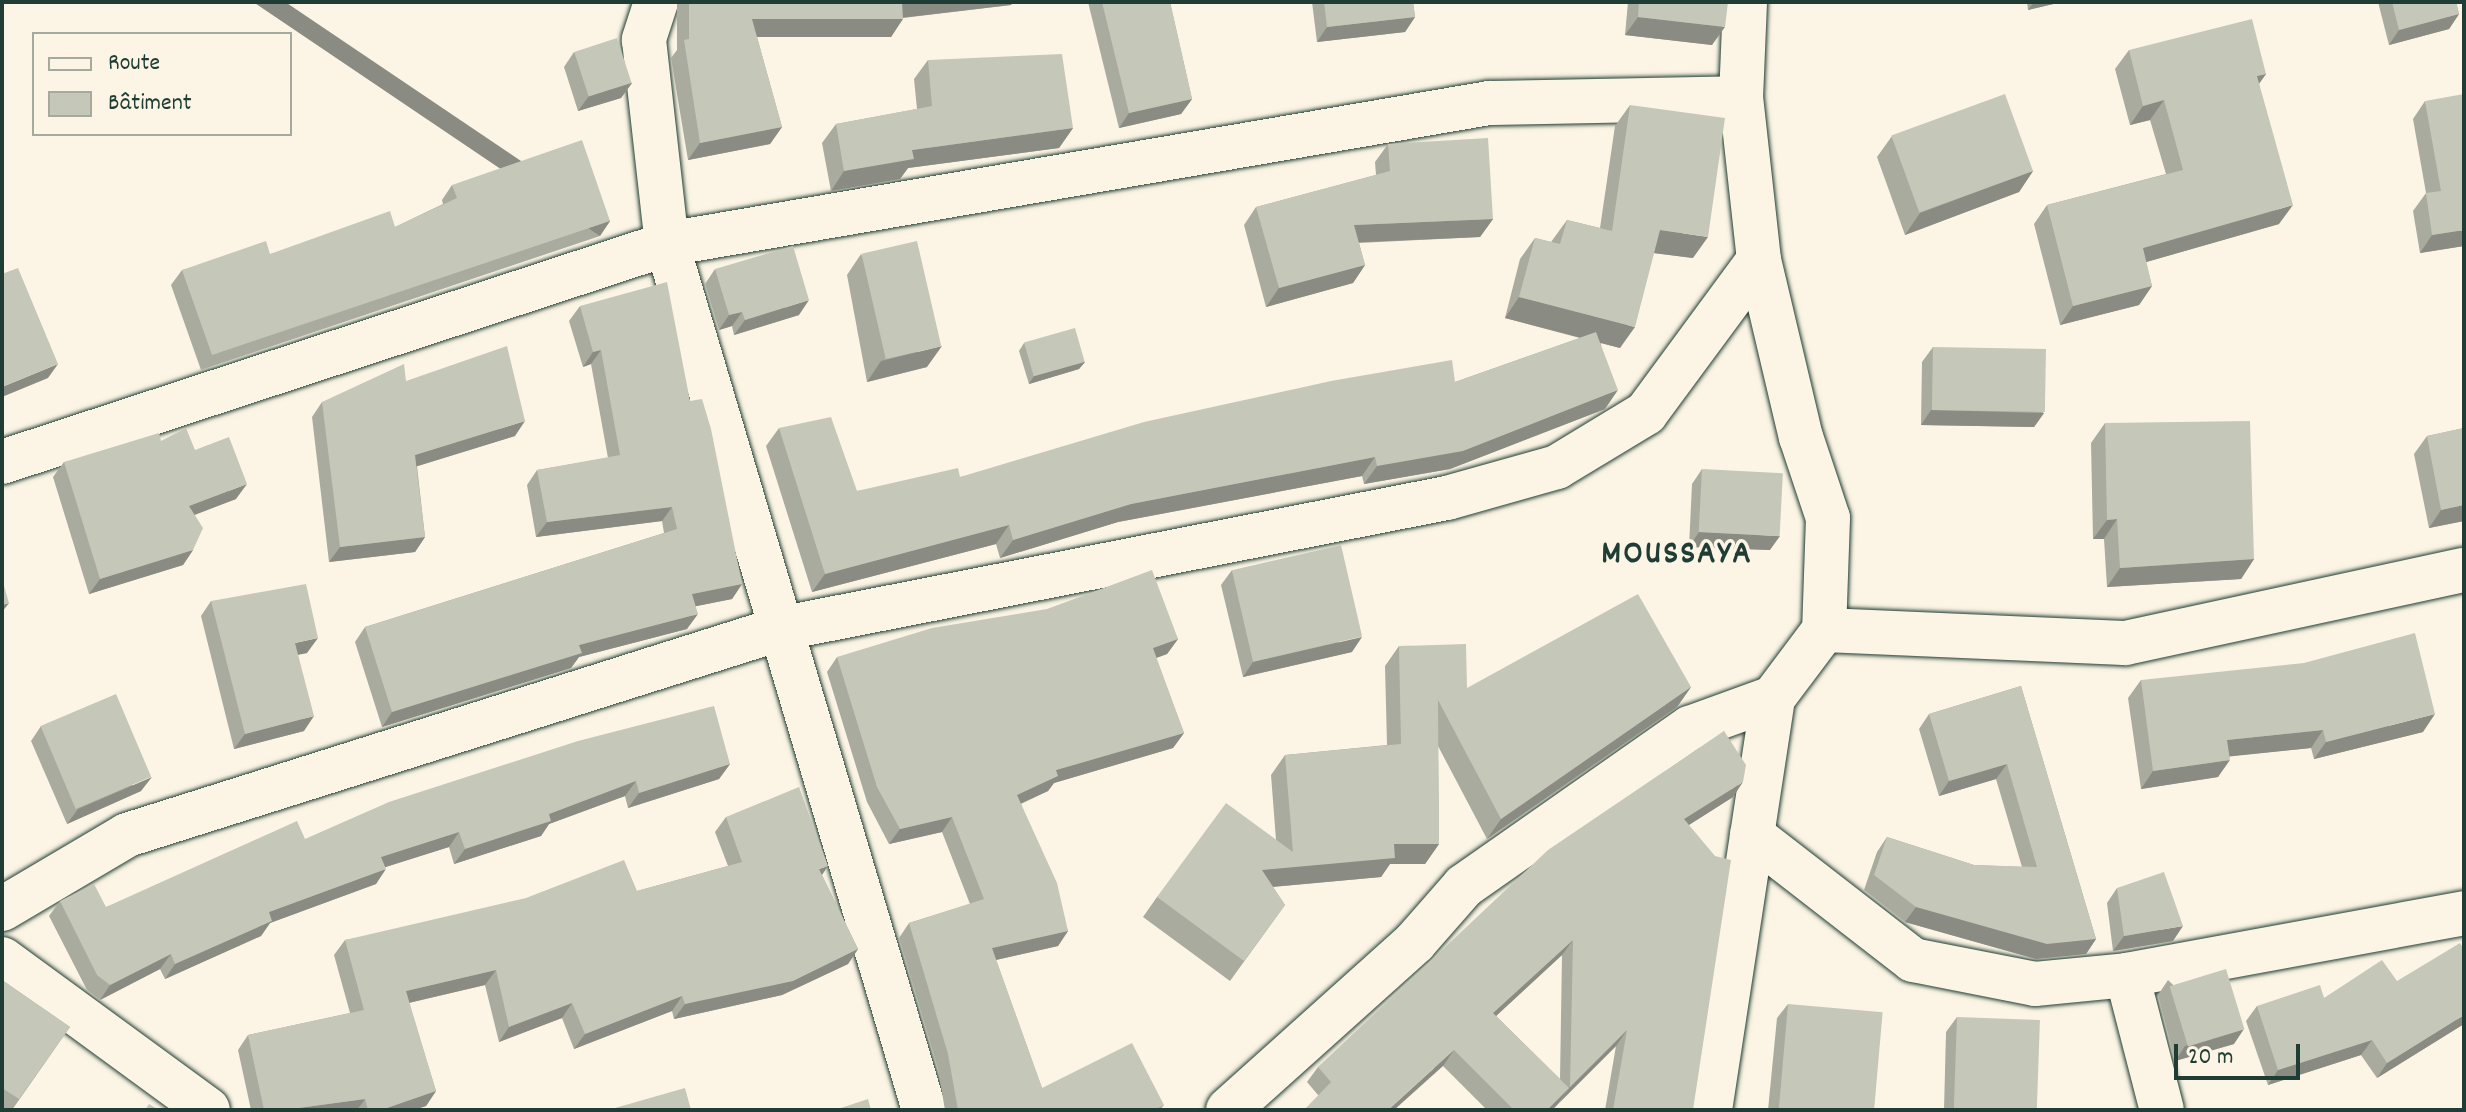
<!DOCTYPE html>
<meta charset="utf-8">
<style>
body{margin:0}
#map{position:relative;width:2466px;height:1112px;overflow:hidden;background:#fcf5e5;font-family:Dekko,sans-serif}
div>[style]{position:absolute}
.roads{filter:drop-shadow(0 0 2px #1f3d34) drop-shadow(0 0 2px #1f3d34)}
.street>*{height:44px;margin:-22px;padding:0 22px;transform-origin:22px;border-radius:22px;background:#fcf5e5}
.secondary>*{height:44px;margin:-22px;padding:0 22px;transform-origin:22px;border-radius:22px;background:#fcf5e5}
.wall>*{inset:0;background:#a9ab9f}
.shaded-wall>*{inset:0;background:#8a8b82;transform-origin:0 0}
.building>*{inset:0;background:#c5c7b9;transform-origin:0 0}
span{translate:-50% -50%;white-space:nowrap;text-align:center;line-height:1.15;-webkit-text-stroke:7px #fcf5e5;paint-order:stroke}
.district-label{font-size:34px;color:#1f3d34;font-weight:700;letter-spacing:2px}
.frame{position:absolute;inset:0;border:4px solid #1f3d34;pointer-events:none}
.legend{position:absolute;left:32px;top:32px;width:260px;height:104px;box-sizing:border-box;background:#fcf5e5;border:2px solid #a4ab9e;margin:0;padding:10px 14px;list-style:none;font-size:24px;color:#1f3d34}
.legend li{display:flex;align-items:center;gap:16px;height:40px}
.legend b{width:40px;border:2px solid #a4ab9e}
.scale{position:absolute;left:2174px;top:1044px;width:126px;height:36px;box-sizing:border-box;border:4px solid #1f3d34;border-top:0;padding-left:10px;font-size:24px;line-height:28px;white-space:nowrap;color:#1f3d34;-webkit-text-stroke:6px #fcf5e5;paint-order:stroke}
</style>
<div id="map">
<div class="roads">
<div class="street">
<div style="left:656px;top:2px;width:40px;rotate:108deg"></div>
<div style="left:644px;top:40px;width:205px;rotate:83.6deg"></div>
<div style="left:667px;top:244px;width:903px;rotate:73.47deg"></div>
<div style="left:2px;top:462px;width:700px;rotate:-18.15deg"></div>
<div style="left:667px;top:244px;width:834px;rotate:-9.73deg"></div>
<div style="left:1489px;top:103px;width:252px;rotate:-1.1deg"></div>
<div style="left:1752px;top:835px;width:204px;rotate:37.8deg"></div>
<div style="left:1913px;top:960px;width:124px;rotate:11.1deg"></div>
<div style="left:2035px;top:984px;width:92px;rotate:-5.6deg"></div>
<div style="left:2127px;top:975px;width:343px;rotate:-10.4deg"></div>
<div style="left:2px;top:959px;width:255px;rotate:36.2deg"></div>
<div style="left:2127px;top:975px;width:139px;rotate:75.5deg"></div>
<div style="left:1228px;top:1110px;width:251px;rotate:-41.9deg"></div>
<div style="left:1415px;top:942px;width:74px;rotate:-48.8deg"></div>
<div style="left:1464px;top:886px;width:276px;rotate:-35deg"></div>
<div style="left:1690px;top:728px;width:88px;rotate:-19.9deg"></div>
<div style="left:1710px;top:1110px;width:417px;rotate:-81.3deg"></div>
<div style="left:1773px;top:698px;width:85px;rotate:-53.1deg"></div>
</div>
<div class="secondary">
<div style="left:1759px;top:260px;width:182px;rotate:76.7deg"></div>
<div style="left:1801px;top:437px;width:85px;rotate:71.6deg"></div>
<div style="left:1828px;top:518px;width:112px;rotate:92deg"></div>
<div style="left:1824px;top:630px;width:301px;rotate:2.5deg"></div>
<div style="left:2125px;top:643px;width:347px;rotate:-12.2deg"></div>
<div style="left:2px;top:909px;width:145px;rotate:-30.6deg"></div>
<div style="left:127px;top:835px;width:684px;rotate:-17.53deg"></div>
<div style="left:779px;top:629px;width:681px;rotate:-11.1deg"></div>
<div style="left:1447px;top:498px;width:114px;rotate:-15.7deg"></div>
<div style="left:1557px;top:467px;width:104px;rotate:-31.2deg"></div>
<div style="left:1646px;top:413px;width:190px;rotate:-53.6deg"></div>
<div style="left:1759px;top:260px;width:163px;rotate:-96.3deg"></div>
<div style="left:1741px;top:98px;width:96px;rotate:-87.6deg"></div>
</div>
</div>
<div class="wall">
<div style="clip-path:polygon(677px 2px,1013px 2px,1011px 5px,903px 18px,891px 37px,757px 37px,782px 127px,770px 144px,688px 160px,671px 58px,677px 50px)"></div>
<div style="clip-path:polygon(1088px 2px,1170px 2px,1192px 99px,1181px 114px,1119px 128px)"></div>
<div style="clip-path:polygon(1312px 2px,1413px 2px,1415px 17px,1405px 32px,1317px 42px)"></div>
<div style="clip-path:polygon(1628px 2px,1728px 2px,1712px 45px,1625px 35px)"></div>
<div style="clip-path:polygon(2027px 2px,2062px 2px,2028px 10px)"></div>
<div style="clip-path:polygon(2378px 2px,2456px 2px,2459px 14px,2449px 29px,2389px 45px)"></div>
<div style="clip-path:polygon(2129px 50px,2266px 74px,2259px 84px,2279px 224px,2146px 262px,2152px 286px,2139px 305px,2060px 325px,2034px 224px,2047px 205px,2166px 174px,2150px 120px,2130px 125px,2115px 69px)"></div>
<div style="clip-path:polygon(574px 52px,632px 83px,621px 98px,578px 111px,564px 67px)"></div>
<div style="clip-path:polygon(928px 60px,1073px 128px,1059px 148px,908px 168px,900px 179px,831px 191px,822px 143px,836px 124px,917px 109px,914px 79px)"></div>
<div style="clip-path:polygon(2425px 101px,2464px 246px,2420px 253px,2413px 211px,2426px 193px,2413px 119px)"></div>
<div style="clip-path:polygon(1630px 105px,1693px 258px,1654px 253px,1620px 348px,1601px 343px,1605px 409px,1450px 469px,1364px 484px,1362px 476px,1118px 522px,1000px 558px,996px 544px,812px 592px,766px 446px,779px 428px,857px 491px,960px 477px,1455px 382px,1580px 338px,1505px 318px,1520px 259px,1535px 238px,1551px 242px,1567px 220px,1600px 228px,1615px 126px)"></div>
<div style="clip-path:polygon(1892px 136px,2033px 171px,2019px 192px,1905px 235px,1877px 157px)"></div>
<div style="clip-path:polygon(1388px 144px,1493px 219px,1480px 237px,1359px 243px,1365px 265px,1353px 283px,1266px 307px,1244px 225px,1256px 207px,1376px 175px,1375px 162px)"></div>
<div style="clip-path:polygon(452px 185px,610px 221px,600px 236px,201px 370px,171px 285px,182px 270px,270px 254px,395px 227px,443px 204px,442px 200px)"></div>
<div style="clip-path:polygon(861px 254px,927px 367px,867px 382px,847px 275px)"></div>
<div style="clip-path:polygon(715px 269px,799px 315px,734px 335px,732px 326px,719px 330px,705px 284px)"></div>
<div style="clip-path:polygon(580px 306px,690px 401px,742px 584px,732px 599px,696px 606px,687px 629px,579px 657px,571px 668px,382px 727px,355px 642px,365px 627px,664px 533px,662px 521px,536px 537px,527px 485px,537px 470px,608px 458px,591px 364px,583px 367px,569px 321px)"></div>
<div style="clip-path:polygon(1024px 343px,1085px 362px,1079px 369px,1029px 384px,1019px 351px)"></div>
<div style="clip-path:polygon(1933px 347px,2044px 413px,2034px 427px,1921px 425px,1922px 362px)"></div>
<div style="clip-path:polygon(406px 381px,515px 436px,417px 466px,425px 537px,415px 552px,329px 562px,312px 417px,322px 402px)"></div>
<div style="clip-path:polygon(2105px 423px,2254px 559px,2241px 579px,2107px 587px,2104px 539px,2093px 539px,2091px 443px)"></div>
<div style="clip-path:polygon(2464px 428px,2464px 521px,2429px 528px,2414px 454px,2427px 436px)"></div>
<div style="clip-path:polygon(195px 450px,236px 499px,195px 514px,193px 550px,183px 565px,89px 594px,53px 477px,64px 462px)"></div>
<div style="clip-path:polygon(1702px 469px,1770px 550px,1689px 547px,1692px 484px)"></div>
<div style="clip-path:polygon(1232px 570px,1352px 652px,1243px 677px,1221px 585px)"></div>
<div style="clip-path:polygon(211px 601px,307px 653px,298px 655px,304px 731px,234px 749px,201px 616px)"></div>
<div style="clip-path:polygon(1178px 639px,1167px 654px,1156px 658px,1184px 733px,1173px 748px,1054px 783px,1048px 791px,1021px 804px,1068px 931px,1058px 946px,996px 960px,1042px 1088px,1164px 1105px,1160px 1110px,945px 1110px,938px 1069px,899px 938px,909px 923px,970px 904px,942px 832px,889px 844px,867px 802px,827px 672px,837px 657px)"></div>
<div style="clip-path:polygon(1399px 646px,1467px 688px,1691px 687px,1677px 707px,1487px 839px,1438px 746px,1439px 844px,1425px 864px,1390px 864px,1381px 877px,1273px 887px,1285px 905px,1230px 981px,1143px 917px,1157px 897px,1276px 840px,1271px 775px,1285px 755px,1387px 745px,1385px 666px)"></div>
<div style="clip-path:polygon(2141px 680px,2423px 732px,2314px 759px,2311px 748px,2230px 756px,2218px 777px,2141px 789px,2128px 698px)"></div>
<div style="clip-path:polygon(2021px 686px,2096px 939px,2086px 954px,2036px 959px,1905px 922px,1864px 890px,1877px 852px,1887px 837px,1974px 865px,2022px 867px,1996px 779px,1939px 796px,1919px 729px,1929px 714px)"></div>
<div style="clip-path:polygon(41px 726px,141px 791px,67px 824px,31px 741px)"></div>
<div style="clip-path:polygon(evenodd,1724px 731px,1733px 797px,1689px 825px,1693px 1110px,1605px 1110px,1616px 1046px,1552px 1110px,1487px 1110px,1443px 1066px,1318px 1095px,1307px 1082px,1318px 1067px,1724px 731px,1562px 955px,1560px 1079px,1496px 1016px,1562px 955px)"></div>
<div style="clip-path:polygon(730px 764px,719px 779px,628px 808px,625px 796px,549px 824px,541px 836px,454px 864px,449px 847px,385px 867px,376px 884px,270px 923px,261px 936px,165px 979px,160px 969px,100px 1000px,87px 990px,49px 916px,60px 901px,106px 907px,305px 839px)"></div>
<div style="clip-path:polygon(726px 817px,822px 875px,858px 949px,848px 964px,782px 995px,674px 1019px,672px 1011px,574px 1049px,562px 1018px,499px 1042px,485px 985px,409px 1003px,436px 1091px,426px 1106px,414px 1110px,251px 1110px,238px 1050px,248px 1035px,350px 1013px,334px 955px,345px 940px,637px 891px,728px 866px,715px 832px)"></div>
<div style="clip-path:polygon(2117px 888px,2173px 941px,2113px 951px,2107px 903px)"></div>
<div style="clip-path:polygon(2px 980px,70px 1027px,12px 1110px,2px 1110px)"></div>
<div style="clip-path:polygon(2168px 980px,2234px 1044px,2175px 1061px,2158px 995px)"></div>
<div style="clip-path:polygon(2397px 981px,2464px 1024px,2377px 1078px,2361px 1055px,2268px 1085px,2246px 1021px,2257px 1006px,2324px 998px)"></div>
<div style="clip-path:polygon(1788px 1004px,1874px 1110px,1768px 1110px,1777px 1018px)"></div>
<div style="clip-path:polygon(1957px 1017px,2037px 1110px,1944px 1110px,1946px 1032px)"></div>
</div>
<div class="shaded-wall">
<div style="clip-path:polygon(902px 2px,1013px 2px,1011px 5px,891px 19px,903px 19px,891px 37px,739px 37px,752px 19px)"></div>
<div style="clip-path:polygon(2034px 2px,2062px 2px,2028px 10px)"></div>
<div style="clip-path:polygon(2459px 14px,2449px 29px,2389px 45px,2399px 30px)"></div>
<div style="clip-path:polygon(1415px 17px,1405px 32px,1317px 42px,1327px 27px)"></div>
<div style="clip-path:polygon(1638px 17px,1725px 27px,1712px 45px,1625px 35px)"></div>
<div style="clip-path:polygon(2266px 74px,2252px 93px,2257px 76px)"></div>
<div style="clip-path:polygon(632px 83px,621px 98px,578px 111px,589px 96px)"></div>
<div style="clip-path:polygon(1192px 99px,1181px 114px,1119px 128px,1129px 113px)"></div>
<div style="clip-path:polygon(2164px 100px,2150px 120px,2130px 125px,2143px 106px)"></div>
<div style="clip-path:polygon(782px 127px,770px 144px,688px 160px,700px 143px)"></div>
<div style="clip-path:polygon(1073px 128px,1059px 148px,908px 168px,900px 179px,831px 191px,844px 171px,912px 150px)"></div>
<div style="clip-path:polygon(2033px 171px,2019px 192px,1905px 235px,1920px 213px)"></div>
<div style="clip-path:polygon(2293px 205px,2279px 224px,2129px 267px,2143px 248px)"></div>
<div style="clip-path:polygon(1493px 219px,1480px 237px,1342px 243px,1354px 225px)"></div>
<div style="left:610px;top:221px;width:18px;height:420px;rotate:124deg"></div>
<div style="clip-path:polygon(1660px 230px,1708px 237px,1693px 258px,1645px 252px)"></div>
<div style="clip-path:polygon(2464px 230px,2464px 246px,2420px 253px,2432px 235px)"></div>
<div style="clip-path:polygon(1365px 265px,1353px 283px,1266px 307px,1279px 288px)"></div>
<div style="clip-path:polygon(2152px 286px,2139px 305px,2060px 325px,2073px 306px)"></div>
<div style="clip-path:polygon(1519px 297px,1635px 327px,1620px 348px,1505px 318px)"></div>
<div style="clip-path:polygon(809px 300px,799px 315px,734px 335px,745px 320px)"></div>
<div style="clip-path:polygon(742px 312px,732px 326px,719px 330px,729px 315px)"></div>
<div style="clip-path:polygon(942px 346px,927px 367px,867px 382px,881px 361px)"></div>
<div style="clip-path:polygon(601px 350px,591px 364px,583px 367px,593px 352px)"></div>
<div style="clip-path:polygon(1085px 362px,1079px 369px,1029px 384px,1034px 376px)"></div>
<div style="clip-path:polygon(58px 364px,48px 378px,2px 397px,2px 387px)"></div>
<div style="clip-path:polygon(1618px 390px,1605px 409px,1450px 469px,1364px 484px,1377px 466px)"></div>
<div style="clip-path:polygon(1931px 410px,2044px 413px,2034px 427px,1921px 425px)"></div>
<div style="clip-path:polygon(525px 421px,515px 436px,405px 470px,415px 455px)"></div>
<div style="clip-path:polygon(1375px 457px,1362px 476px,1118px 522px,1000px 558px,1013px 540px,1131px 504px)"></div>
<div style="clip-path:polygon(247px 484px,236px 499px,179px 521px,189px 506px)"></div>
<div style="clip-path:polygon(2464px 505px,2464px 521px,2429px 528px,2441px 510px)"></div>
<div style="clip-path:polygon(672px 507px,662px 521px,536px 537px,547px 522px)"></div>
<div style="clip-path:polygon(2117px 519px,2104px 539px,2093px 539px,2107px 520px)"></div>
<div style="clip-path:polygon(1009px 525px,996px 544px,812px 592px,825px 574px)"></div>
<div style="clip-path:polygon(1699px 532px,1780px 536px,1770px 550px,1689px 547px)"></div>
<div style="clip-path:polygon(425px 537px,415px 552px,329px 562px,340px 547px)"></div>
<div style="clip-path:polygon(193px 550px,183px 565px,89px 594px,100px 579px)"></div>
<div style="clip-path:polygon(2254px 559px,2241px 579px,2107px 587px,2120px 568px)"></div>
<div style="clip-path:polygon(742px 584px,732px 599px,682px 609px,692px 594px)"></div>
<div style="clip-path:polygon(9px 603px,2px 612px,2px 605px)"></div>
<div style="clip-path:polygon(698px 614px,687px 629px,579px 657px,571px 668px,382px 727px,392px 712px,579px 645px)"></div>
<div style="clip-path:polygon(1362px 637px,1352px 652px,1243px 677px,1253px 662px)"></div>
<div style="clip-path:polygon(318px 638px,307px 653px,284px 657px,295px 643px)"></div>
<div style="clip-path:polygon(1178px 639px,1167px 654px,1142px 663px,1153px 648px)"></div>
<div style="clip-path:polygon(1691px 687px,1677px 707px,1487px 839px,1501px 819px)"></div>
<div style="clip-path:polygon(2435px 714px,2423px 732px,2314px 759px,2326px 742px)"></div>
<div style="clip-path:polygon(314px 716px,304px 731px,234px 749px,245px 734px)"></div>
<div style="clip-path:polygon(2323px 730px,2311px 748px,2215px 758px,2227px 740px)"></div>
<div style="clip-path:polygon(1184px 733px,1173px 748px,1054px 783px,1048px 791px,1006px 810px,1017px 795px,1056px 770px)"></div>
<div style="clip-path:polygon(2230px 760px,2218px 777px,2141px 789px,2153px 771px)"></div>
<div style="clip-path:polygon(730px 764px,719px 779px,628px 808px,639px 793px)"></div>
<div style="clip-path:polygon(2007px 764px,1996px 779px,1939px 796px,1949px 781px)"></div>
<div style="clip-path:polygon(152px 777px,141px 791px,67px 824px,78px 809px)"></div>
<div style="clip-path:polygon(636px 781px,625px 796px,549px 824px,541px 836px,454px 864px,465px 849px,549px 814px)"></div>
<div style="clip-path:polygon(1743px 782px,1733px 797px,1673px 835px,1684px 819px)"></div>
<div style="clip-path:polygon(952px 817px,942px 832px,889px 844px,900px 829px)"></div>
<div style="clip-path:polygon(459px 832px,449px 847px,370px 872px,381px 857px)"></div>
<div style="clip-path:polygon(1394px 844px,1439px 844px,1425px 864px,1390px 864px,1381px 877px,1248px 889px,1262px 870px)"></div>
<div style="clip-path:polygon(828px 866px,818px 881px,819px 869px)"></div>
<div style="clip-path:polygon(386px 869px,376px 884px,270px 923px,261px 936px,165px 979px,175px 964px,269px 912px)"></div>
<div style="clip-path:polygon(1916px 907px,2096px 939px,2086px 954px,2036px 959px,1905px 922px)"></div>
<div style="clip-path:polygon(2183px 926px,2173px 941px,2113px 951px,2124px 936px)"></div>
<div style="clip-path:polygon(1068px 931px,1058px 946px,982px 963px,992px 948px)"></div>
<div style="clip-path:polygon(1573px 940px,1562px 955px,1482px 1029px,1493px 1013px)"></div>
<div style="clip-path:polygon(858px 949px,848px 964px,782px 995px,674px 1019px,685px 1004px)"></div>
<div style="clip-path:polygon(171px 954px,160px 969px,100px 1000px,110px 985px)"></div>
<div style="clip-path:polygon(496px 970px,485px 985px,395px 1006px,406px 991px)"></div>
<div style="clip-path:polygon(682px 996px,672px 1011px,574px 1049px,585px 1034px)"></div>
<div style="clip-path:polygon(572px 1003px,562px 1018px,499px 1042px,509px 1027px)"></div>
<div style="clip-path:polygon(2464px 1015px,2464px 1024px,2377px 1078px,2387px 1063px)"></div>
<div style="clip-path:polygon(2244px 1029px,2234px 1044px,2175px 1061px,2185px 1046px)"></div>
<div style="clip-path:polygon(1627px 1030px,1616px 1046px,1559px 1103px,1570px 1087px)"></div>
<div style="clip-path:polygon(2372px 1040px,2361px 1055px,2268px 1085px,2278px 1070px)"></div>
<div style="clip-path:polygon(1454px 1050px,1443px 1066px,1394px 1110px,1388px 1110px)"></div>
<div style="clip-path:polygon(1569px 1088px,1558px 1104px,1552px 1110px,1547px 1110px)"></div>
<div style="clip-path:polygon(436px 1091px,426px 1106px,414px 1110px,381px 1110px)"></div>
<div style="clip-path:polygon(365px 1099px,357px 1110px,284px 1110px)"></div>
</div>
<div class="building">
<div style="clip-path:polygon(689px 2px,902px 2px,903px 19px,752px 19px,782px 127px,700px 143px,684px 40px,689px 39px)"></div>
<div style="clip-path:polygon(1102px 2px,1170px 2px,1192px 99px,1129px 113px)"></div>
<div style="clip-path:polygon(1324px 2px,1413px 2px,1415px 17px,1327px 27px)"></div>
<div style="clip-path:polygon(1639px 2px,1728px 2px,1725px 27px,1638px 17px)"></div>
<div style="clip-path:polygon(2392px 2px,2456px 2px,2459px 14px,2399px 30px)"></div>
<div style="clip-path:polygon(2252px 19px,2266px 74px,2257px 76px,2293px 205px,2143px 248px,2152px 286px,2073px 306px,2047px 205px,2183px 170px,2164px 100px,2143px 106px,2129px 50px)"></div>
<div style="left:617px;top:38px;width:47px;height:45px;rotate:72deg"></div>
<div style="clip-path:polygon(1062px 54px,1073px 128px,912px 150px,914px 159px,844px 171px,836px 124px,932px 106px,928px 60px)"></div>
<div style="left:2005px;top:94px;width:82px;height:121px;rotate:70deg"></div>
<div style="clip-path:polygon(2464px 94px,2464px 230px,2432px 235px,2426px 193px,2441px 191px,2425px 101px)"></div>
<div style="clip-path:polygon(1630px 105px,1725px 118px,1708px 237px,1660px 230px,1635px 327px,1519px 297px,1535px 238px,1560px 244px,1567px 220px,1612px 231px)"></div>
<div style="clip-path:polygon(1488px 138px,1493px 219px,1354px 225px,1365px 265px,1279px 288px,1256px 207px,1390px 171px,1388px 144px)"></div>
<div style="clip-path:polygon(582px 140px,610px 221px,212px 355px,182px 270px,266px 241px,270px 254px,390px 211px,395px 227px,457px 198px,452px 185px)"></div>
<div style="left:917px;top:241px;width:108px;height:57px;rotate:77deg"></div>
<div style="clip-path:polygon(793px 246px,809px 300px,745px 320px,742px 312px,729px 315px,715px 269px)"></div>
<div style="clip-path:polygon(18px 268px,58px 364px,2px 387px,2px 274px)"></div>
<div style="clip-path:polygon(667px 282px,690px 401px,702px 399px,711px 429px,742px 584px,692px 594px,698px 614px,579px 645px,582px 653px,392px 712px,365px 627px,677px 529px,672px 507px,547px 522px,537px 470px,620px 455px,601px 350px,593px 352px,580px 306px)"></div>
<div style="left:1075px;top:328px;width:35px;height:53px;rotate:74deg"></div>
<div style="clip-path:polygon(1596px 332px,1618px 390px,1463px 451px,1377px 466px,1375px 457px,1131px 504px,1013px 540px,1009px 525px,825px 574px,779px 428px,831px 417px,857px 491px,958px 468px,960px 477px,1144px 422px,1331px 381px,1452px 360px,1455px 382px)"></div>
<div style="clip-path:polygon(507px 346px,525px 421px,415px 455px,425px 537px,340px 547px,322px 402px,404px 364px,406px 381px)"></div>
<div style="left:1933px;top:347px;width:113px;height:63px;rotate:1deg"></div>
<div style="clip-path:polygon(2250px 421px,2254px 559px,2120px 568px,2117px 519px,2107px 520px,2105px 423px)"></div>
<div style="clip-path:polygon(186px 428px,195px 450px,229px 437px,247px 484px,189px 506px,203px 528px,193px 550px,100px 579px,64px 462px,159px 433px,161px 441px)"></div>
<div style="clip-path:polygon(2464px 428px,2464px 505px,2441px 510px,2427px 436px)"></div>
<div style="left:1702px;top:469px;width:81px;height:63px;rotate:3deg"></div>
<div style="left:1341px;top:545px;width:94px;height:112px;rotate:77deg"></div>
<div style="clip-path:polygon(1152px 570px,1178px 639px,1153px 648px,1184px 733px,1056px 770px,1058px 776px,1017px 795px,1057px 883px,1068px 931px,992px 948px,1042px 1088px,1132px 1043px,1164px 1105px,1154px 1110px,958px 1110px,948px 1054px,909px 923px,984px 899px,952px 817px,900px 829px,877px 787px,837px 657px,932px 628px,1047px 609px)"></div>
<div style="clip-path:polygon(2px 579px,9px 603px,2px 605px)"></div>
<div style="clip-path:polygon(306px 584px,318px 638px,295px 643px,314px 716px,245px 734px,211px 601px)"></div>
<div style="clip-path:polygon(1638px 594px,1691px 687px,1501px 819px,1438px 700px,1439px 844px,1394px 844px,1395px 858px,1262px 870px,1285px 905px,1244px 961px,1157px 897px,1226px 803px,1293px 852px,1285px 755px,1401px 744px,1399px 646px,1466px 644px,1467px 688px)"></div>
<div style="clip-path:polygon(2415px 633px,2435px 714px,2326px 742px,2323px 730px,2227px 740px,2230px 760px,2153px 771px,2141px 680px,2304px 663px)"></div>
<div style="clip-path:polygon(2021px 686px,2096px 939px,2047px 944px,1916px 907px,1874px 875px,1887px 837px,1974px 865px,2037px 867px,2007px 764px,1949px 781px,1929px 714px)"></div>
<div style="left:116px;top:694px;width:90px;height:82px;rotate:67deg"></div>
<div style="clip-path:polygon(714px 706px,730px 764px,639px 793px,636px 781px,549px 814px,551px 821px,465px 849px,459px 832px,381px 857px,386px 869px,269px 912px,272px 921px,175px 964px,171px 954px,110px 985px,97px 975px,60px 901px,94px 884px,106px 907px,297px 821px,305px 839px,389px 802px,578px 741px)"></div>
<div style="clip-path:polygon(1724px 731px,1746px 765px,1743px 782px,1684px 819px,1715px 856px,1731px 860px,1693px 1110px,1613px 1110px,1627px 1030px,1570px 1087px,1573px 940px,1493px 1013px,1569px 1088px,1547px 1110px,1514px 1110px,1454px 1050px,1388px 1110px,1304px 1110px,1331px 1082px,1318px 1067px,1548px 850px)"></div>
<div style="clip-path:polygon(799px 787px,828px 866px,819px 869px,858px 949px,793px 981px,685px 1004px,682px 996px,585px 1034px,572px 1003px,509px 1027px,496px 970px,406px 991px,436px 1091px,381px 1110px,368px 1110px,365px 1099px,284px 1110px,264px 1110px,248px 1035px,364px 1010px,345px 940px,526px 898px,624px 860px,637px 891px,742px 862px,726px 817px)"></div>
<div style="clip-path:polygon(2164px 872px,2183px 926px,2124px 936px,2117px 888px)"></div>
<div style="clip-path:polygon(2460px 943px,2464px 949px,2464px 1015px,2387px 1063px,2372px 1040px,2278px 1070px,2257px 1006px,2320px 985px,2324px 998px,2382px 960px,2397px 981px)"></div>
<div style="left:2226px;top:969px;width:63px;height:59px;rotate:73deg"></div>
<div style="clip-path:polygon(2px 980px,70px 1027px,19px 1099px,2px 1088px)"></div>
<div style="left:1788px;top:1004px;width:95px;height:107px;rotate:5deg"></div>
<div style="left:1957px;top:1017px;width:83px;height:93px;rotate:2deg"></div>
<div style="clip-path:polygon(685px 1088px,691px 1110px,608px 1110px)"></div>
<div style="clip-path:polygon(868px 1099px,871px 1110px,835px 1110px)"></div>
<div style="clip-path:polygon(149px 1104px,159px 1110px,145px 1110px)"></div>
</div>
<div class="district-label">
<span style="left:1677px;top:556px">MOUSSAYA</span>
</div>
<div class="frame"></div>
<ul class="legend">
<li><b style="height:10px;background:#fcf5e5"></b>Route</li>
<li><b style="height:22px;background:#c5c7b9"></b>Bâtiment</li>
</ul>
<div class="scale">20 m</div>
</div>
